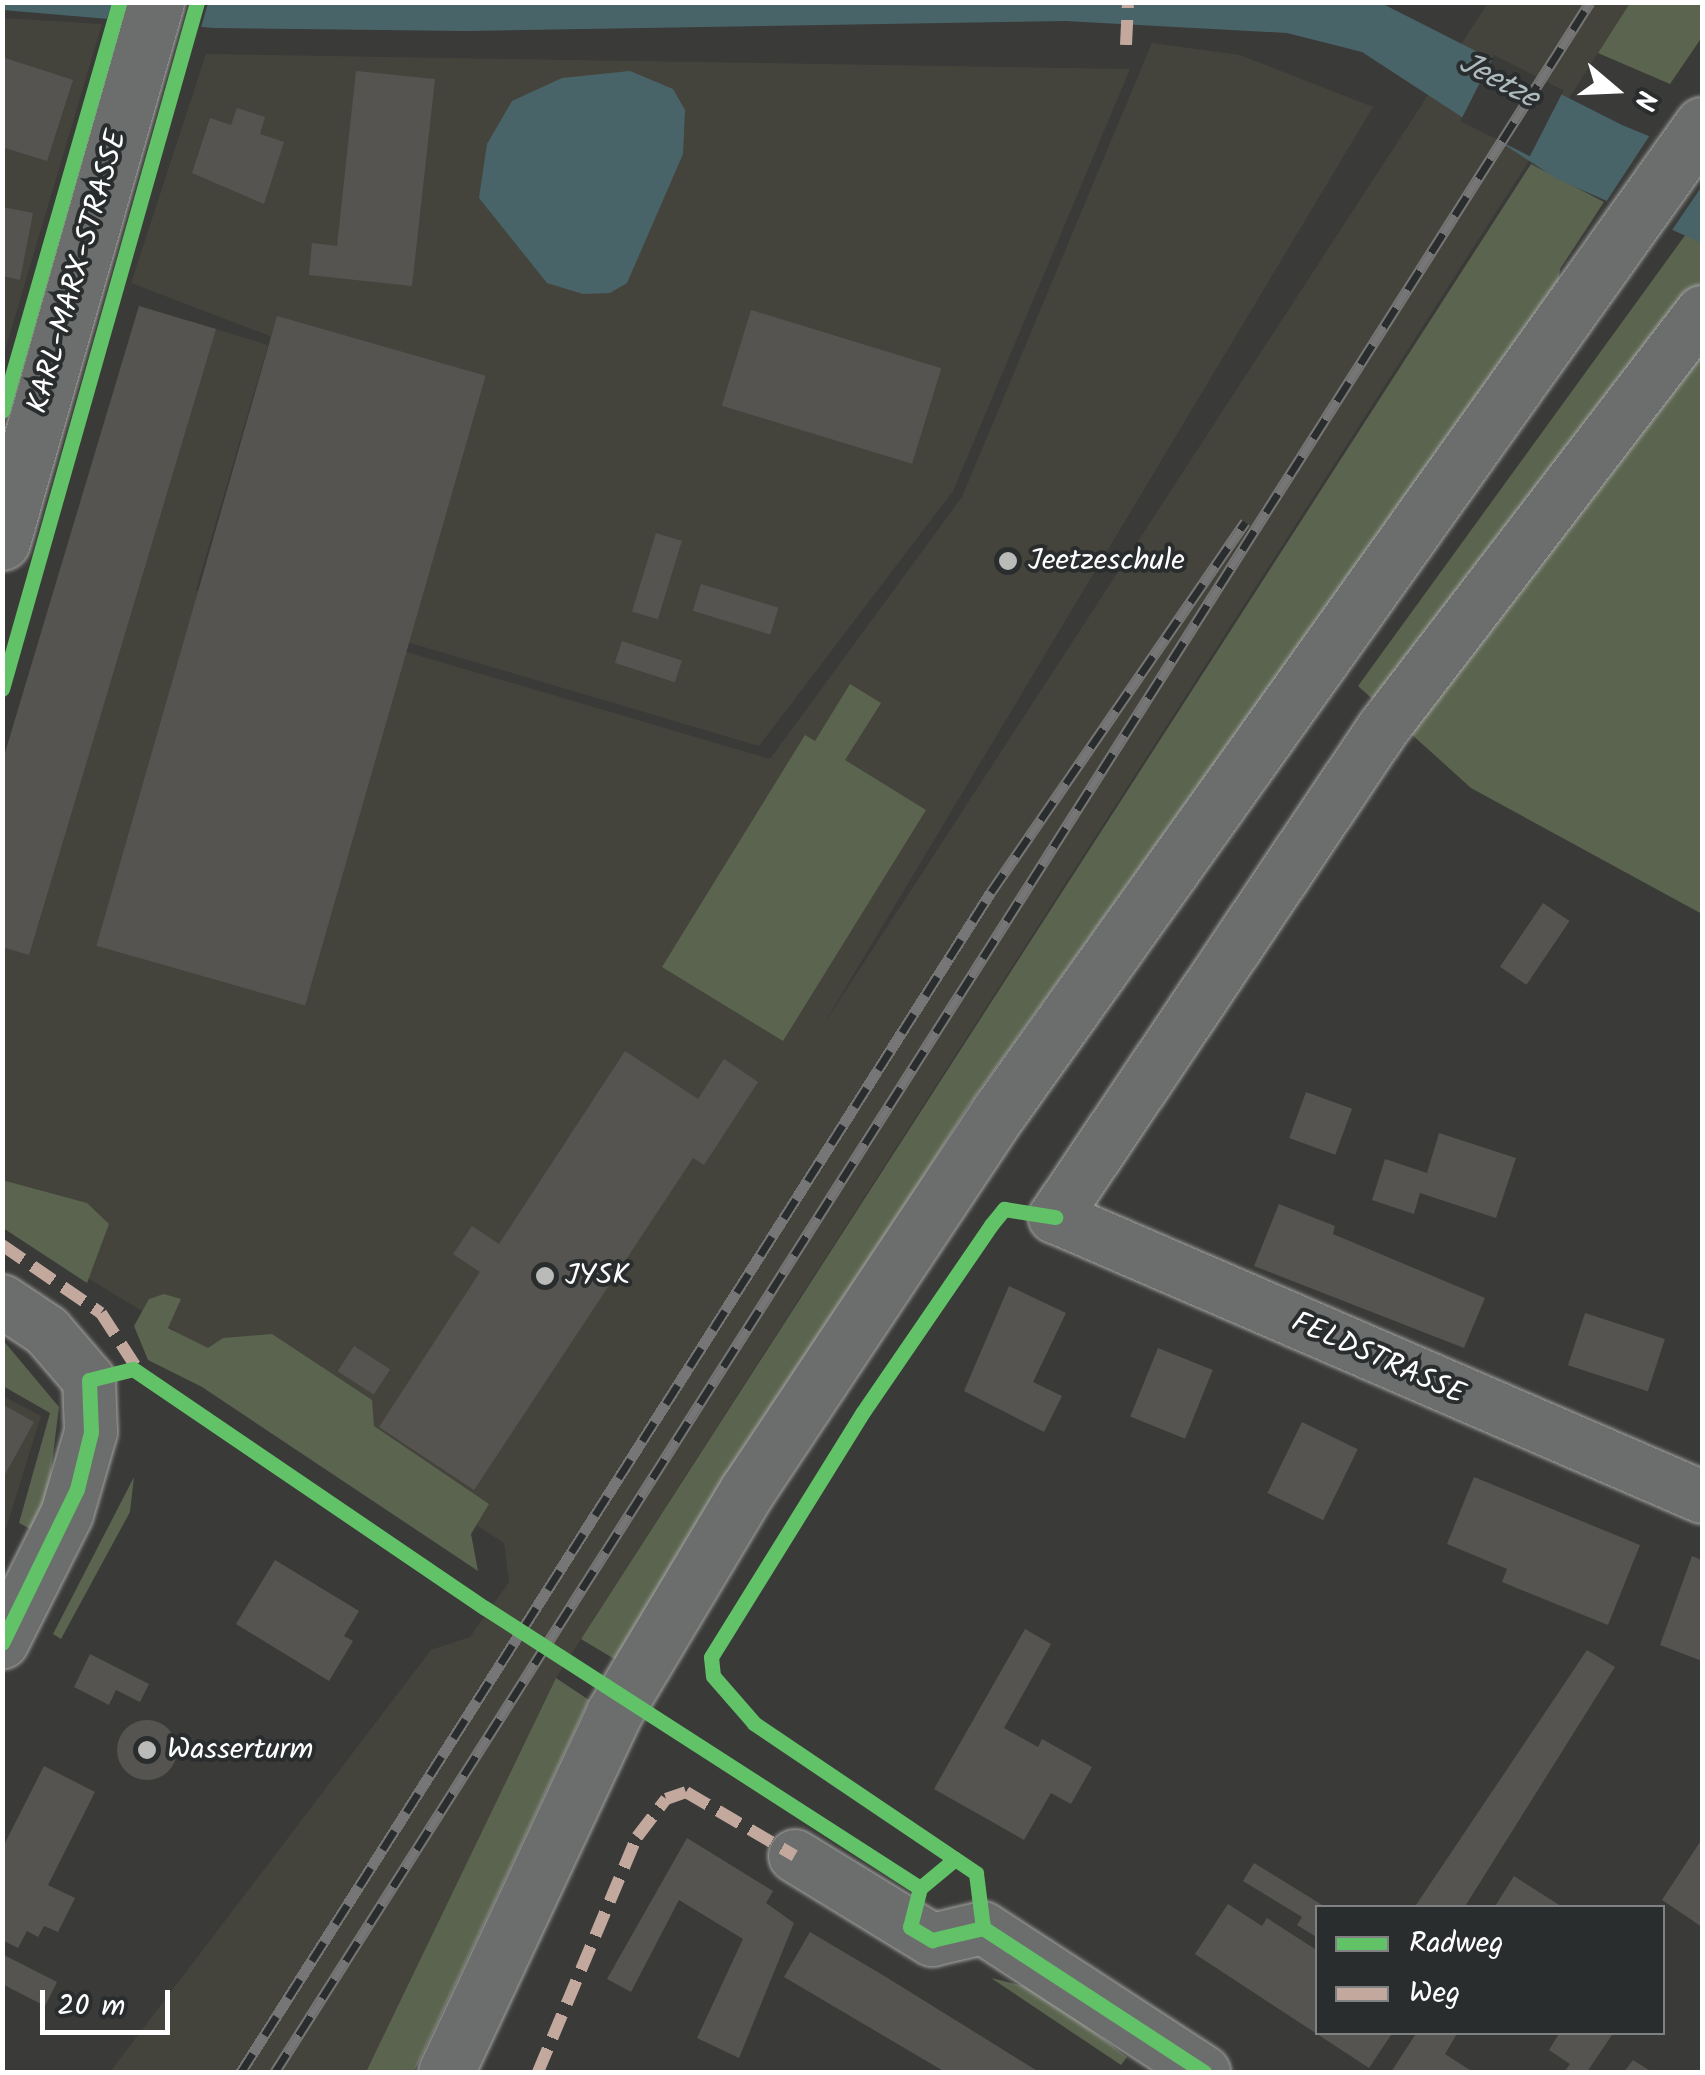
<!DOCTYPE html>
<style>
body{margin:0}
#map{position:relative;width:1705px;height:2075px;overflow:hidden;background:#3a3a38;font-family:Kalam,sans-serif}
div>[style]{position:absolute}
.built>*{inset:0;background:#45443c}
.green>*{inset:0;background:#5a644e}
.water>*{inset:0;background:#496469}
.pier>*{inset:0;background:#3a3a38;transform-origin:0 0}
.building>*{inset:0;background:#565450;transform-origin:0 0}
.round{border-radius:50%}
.roads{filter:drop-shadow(0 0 2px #a6a6a5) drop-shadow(0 0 2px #a6a6a5)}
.minor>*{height:52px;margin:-26px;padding:0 26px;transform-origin:26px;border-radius:26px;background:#6c6d6d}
.major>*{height:55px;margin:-27.5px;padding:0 27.5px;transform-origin:27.5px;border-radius:27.5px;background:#6c6d6d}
.rail>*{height:11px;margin-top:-5.5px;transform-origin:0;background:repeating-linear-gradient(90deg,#2a2d2e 0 22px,#767676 0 44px);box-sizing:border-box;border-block:2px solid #767676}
.quiet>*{height:12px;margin-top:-6px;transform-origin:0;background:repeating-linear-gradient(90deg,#c3a89e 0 25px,transparent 0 37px)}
.cycleway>*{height:15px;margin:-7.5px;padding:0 7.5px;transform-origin:7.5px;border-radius:7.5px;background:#61c268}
.dots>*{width:28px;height:28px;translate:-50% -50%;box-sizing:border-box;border:5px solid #2a2d2e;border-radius:50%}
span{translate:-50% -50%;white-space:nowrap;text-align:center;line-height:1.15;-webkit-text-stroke:8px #2a2d2e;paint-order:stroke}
.street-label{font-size:30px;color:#fff}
.poi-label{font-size:30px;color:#fff}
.left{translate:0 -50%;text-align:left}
.water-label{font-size:32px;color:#aebbbe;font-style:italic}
.frame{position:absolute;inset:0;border:5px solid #fff;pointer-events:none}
.legend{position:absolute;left:1315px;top:1905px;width:350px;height:130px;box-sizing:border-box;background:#2a2d2e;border:2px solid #7f8182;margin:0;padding:12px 18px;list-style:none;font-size:30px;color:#fff}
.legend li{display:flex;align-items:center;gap:20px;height:50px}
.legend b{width:50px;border:2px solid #7f8182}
.north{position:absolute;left:1565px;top:40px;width:100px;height:100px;-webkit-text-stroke:8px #2a2d2e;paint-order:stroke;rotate:109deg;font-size:28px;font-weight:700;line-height:40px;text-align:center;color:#fff}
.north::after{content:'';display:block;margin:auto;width:35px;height:45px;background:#fff;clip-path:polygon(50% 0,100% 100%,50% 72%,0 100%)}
.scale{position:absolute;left:40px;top:1990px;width:130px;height:45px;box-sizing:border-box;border:5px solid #fff;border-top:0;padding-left:12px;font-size:30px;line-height:35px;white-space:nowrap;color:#fff;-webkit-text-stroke:8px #2a2d2e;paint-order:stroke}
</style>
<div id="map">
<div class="built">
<div style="clip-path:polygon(1488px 3px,1630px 3px,556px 1678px,366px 2072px,110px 2072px,431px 1650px,470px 1637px,509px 1582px,504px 1543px,240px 1370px,3px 1227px,2px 763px,139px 306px,268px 345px,196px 590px,770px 759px,962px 497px,1152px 43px,1240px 55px,1373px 107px,822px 1027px)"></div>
<div style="clip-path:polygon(3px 18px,102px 24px,3px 357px)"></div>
<div style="clip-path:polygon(206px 54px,1130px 69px,953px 491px,759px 746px,211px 584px,283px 341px,131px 283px)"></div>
<div style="clip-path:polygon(3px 1396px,41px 1416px,3px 1538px)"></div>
</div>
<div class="green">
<div style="clip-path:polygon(1630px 3px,1702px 3px,1702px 37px,1670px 84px,1598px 53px)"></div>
<div style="clip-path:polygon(1531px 164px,1604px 202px,1560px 269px,1558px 284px,967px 1108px,616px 1660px,581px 1639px)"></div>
<div style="clip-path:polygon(1686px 234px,1702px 243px,1702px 914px,1471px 788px,1358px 686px)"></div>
<div style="clip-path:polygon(850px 684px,881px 703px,845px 760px,926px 810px,783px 1041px,662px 967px,805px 735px,815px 741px)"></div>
<div style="clip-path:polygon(2px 1180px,87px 1203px,109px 1224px,87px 1283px,3px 1228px)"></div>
<div style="clip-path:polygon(164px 1294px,181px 1299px,168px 1328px,208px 1348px,223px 1338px,272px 1334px,372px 1400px,374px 1426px,489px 1504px,471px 1534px,478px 1571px,202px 1387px,148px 1360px,134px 1326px,149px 1299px)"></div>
<div style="clip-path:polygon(2px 1339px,59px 1407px,48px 1495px,34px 1531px,19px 1523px,50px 1413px,3px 1386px)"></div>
<div style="clip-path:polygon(134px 1477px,130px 1512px,61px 1639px,53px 1634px)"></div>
<div style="clip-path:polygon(556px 1678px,589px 1700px,414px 2072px,366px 2072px)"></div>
<div style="clip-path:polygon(991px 1978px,1037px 1989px,1127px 2057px,1121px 2065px)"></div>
</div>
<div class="water">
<div style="clip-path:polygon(2px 3px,1381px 3px,1622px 125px,1702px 158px,1702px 243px,1557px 179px,1362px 52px,1287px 33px,1065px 21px,467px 31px,214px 28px,3px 10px)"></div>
<div style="clip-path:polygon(630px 71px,673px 89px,685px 110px,683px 154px,627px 283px,610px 293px,583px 294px,547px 283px,479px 198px,487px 144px,512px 101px,562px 78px)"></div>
</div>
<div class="pier">
<div style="clip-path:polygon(112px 3px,208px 3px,200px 31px,105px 24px)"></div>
<div style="left:1494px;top:55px;width:78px;height:74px;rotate:27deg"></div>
<div style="clip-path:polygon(1652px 132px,1702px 153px,1702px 186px,1670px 233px,1604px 205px)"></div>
</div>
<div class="building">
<div style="clip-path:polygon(2px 57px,73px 80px,47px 161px,2px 147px)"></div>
<div style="clip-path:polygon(356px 71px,435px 79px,412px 286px,309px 275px,312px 243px,337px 246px)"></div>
<div style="clip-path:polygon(237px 108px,265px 117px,260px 134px,284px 142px,264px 204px,192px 173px,210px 118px,231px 125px)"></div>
<div style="clip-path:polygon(2px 207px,33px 213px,20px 280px,2px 276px)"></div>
<div style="clip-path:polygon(139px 306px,216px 329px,29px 955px,2px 947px,2px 763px)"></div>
<div style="left:751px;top:310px;width:199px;height:100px;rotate:17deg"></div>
<div style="left:277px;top:316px;width:217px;height:655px;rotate:16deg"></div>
<div style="left:656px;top:533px;width:27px;height:82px;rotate:17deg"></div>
<div style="left:701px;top:584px;width:81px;height:28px;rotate:17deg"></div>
<div style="left:622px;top:641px;width:63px;height:23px;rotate:18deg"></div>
<div style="left:1543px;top:903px;width:32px;height:77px;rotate:34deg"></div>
<div style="clip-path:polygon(625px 1051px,698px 1099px,724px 1059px,758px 1082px,704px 1165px,693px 1158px,474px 1490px,379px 1427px,480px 1272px,453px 1254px,472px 1226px,499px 1244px)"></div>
<div style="left:1306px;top:1092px;width:49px;height:49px;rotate:20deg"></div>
<div style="clip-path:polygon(1439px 1133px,1516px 1158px,1496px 1218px,1420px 1193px,1414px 1214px,1372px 1200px,1385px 1159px,1427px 1173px)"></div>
<div style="clip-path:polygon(1279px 1204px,1335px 1226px,1333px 1234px,1485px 1298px,1464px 1348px,1254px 1266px)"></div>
<div style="clip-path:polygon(1009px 1286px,1066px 1313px,1033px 1382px,1062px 1396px,1044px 1432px,964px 1391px)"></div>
<div style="left:1585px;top:1313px;width:84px;height:55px;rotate:18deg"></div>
<div style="left:354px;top:1346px;width:43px;height:30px;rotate:33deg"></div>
<div style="left:1158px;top:1348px;width:59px;height:74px;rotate:22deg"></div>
<div style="clip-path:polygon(2px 1404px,34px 1422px,2px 1480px)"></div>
<div style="left:1302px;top:1422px;width:62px;height:79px;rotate:26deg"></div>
<div style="clip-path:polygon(1474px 1477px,1640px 1545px,1608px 1625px,1502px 1582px,1507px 1569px,1447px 1544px)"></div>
<div style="clip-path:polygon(1692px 1556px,1702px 1560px,1702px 1661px,1660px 1645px)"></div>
<div style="clip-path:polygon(275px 1560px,359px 1611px,344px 1636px,353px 1641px,329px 1681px,236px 1624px)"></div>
<div style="clip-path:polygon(1025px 1629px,1051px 1644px,1004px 1728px,1038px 1747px,1042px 1739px,1092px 1767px,1071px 1804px,1051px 1793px,1024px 1840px,934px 1789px)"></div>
<div style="clip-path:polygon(1587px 1650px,1615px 1667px,1464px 1908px,1414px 1908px)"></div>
<div style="clip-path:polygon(90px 1654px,149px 1684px,140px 1702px,116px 1690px,109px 1705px,74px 1687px)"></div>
<div class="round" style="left:117px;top:1720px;width:60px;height:60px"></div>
<div style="clip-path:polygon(44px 1766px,95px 1792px,48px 1885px,75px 1898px,58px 1932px,44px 1926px,38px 1937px,27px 1931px,18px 1948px,2px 1940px,2px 1849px)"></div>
<div style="clip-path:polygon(687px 1838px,773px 1891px,766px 1903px,794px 1923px,739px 2058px,697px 2038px,743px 1939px,679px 1900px,631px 1992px,607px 1979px)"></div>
<div style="clip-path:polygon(1702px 1839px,1702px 1927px,1662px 1900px)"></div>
<div style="clip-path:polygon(1254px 1863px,1327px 1908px,1318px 1908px,1318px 1938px,1297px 1925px,1302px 1917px,1243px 1881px)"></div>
<div style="clip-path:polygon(1514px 1876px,1564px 1908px,1494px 1908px)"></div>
<div style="clip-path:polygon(1228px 1904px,1262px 1926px,1267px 1918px,1318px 1951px,1318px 2032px,1393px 2032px,1369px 2068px,1195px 1954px)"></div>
<div style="clip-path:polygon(810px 1932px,886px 1977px,1039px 2072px,945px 2072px,784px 1977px)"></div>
<div style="clip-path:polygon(2px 1954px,57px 1982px,45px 2006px,2px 1984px)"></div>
<div style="clip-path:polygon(1417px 2032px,1458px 2032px,1445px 2054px,1473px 2072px,1391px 2072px)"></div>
<div style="clip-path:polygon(1560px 2032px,1614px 2032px,1587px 2072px,1564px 2072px,1570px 2064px,1549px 2050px)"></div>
<div style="clip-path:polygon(1633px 2060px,1652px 2072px,1624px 2072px)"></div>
</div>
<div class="roads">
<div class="minor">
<div style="left:1702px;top:312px;width:526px;rotate:127.44deg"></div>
<div style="left:1382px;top:730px;width:587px;rotate:123.88deg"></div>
<div style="left:1055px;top:1217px;width:705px;rotate:23.4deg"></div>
<div style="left:2px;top:1301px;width:54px;rotate:33.7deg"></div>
<div style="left:47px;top:1331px;width:65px;rotate:49.4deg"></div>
<div style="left:89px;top:1380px;width:52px;rotate:87.8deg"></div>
<div style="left:91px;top:1432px;width:85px;rotate:106.3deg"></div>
<div style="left:67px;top:1514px;width:144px;rotate:116.7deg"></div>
<div style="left:795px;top:1856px;width:161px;rotate:31.5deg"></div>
<div style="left:932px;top:1940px;width:52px;rotate:-13.2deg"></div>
<div style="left:983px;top:1928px;width:264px;rotate:33.1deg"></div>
</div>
<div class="major">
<div style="left:2px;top:542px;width:562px;rotate:-74.08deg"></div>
<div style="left:446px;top:2072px;width:396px;rotate:-64.9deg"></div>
<div style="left:614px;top:1713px;width:259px;rotate:-59.1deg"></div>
<div style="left:747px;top:1491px;width:455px;rotate:-56.4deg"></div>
<div style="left:999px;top:1112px;width:1212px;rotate:-54.54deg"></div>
</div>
</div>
<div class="rail">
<div style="left:241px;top:2072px;width:1398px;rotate:-57.56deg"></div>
<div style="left:991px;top:892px;width:449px;rotate:-55.5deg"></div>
<div style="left:275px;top:2072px;width:2452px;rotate:-57.57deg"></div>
</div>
<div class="quiet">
<div style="left:1126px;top:45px;width:43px;rotate:-87.3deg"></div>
<div style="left:2px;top:1245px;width:120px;rotate:34.5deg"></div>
<div style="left:101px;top:1313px;width:72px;rotate:57deg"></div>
<div style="left:538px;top:2072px;width:255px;rotate:-67.2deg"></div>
<div style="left:637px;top:1837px;width:48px;rotate:-52.7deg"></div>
<div style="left:666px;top:1799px;width:21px;rotate:-19deg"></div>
<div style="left:686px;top:1792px;width:126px;rotate:30.4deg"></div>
</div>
<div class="cycleway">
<div style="left:2px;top:411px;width:425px;rotate:-74deg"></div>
<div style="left:2px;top:689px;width:714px;rotate:-74.15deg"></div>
<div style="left:2px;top:1643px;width:171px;rotate:-64deg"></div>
<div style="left:77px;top:1489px;width:59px;rotate:-76.2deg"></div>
<div style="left:91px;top:1432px;width:52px;rotate:-92.2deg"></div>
<div style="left:89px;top:1380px;width:45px;rotate:-14deg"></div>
<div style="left:133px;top:1369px;width:425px;rotate:34.2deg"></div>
<div style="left:485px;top:1608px;width:517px;rotate:32.77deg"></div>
<div style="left:955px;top:1859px;width:45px;rotate:140.4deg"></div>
<div style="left:920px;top:1888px;width:40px;rotate:104.4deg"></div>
<div style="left:910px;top:1927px;width:26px;rotate:31deg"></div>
<div style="left:932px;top:1940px;width:52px;rotate:-13.2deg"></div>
<div style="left:983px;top:1928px;width:264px;rotate:33.1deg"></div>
<div style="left:983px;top:1928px;width:55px;rotate:-97.3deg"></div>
<div style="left:976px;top:1873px;width:268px;rotate:-146deg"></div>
<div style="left:754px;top:1723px;width:62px;rotate:-131.1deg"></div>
<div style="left:713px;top:1676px;width:19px;rotate:-96deg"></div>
<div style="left:711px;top:1657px;width:288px;rotate:-58.2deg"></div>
<div style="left:863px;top:1412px;width:227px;rotate:-55.6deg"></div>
<div style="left:991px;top:1225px;width:21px;rotate:-51deg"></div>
<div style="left:1004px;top:1209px;width:52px;rotate:8.9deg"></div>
</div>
<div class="dots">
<div style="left:1008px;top:561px;background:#babab9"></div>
<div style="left:545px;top:1276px;background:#babab9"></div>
<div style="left:147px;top:1750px;background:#babab9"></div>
</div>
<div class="street-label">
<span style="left:78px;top:272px;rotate:-74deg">KARL-MARX-STRASSE</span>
<span style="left:1378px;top:1359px;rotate:24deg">FELDSTRASSE</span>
</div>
<div class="poi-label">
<span class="left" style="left:1028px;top:561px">Jeetzeschule</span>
<span class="left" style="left:565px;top:1276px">JYSK</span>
<span class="left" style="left:167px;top:1750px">Wasserturm</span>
</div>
<div class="water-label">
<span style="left:1498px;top:82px;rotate:28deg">Jeetze</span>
</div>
<div class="frame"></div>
<ul class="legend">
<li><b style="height:12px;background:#61c268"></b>Radweg</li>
<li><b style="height:12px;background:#c3a89e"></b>Weg</li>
</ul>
<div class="north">N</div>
<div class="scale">20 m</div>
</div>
